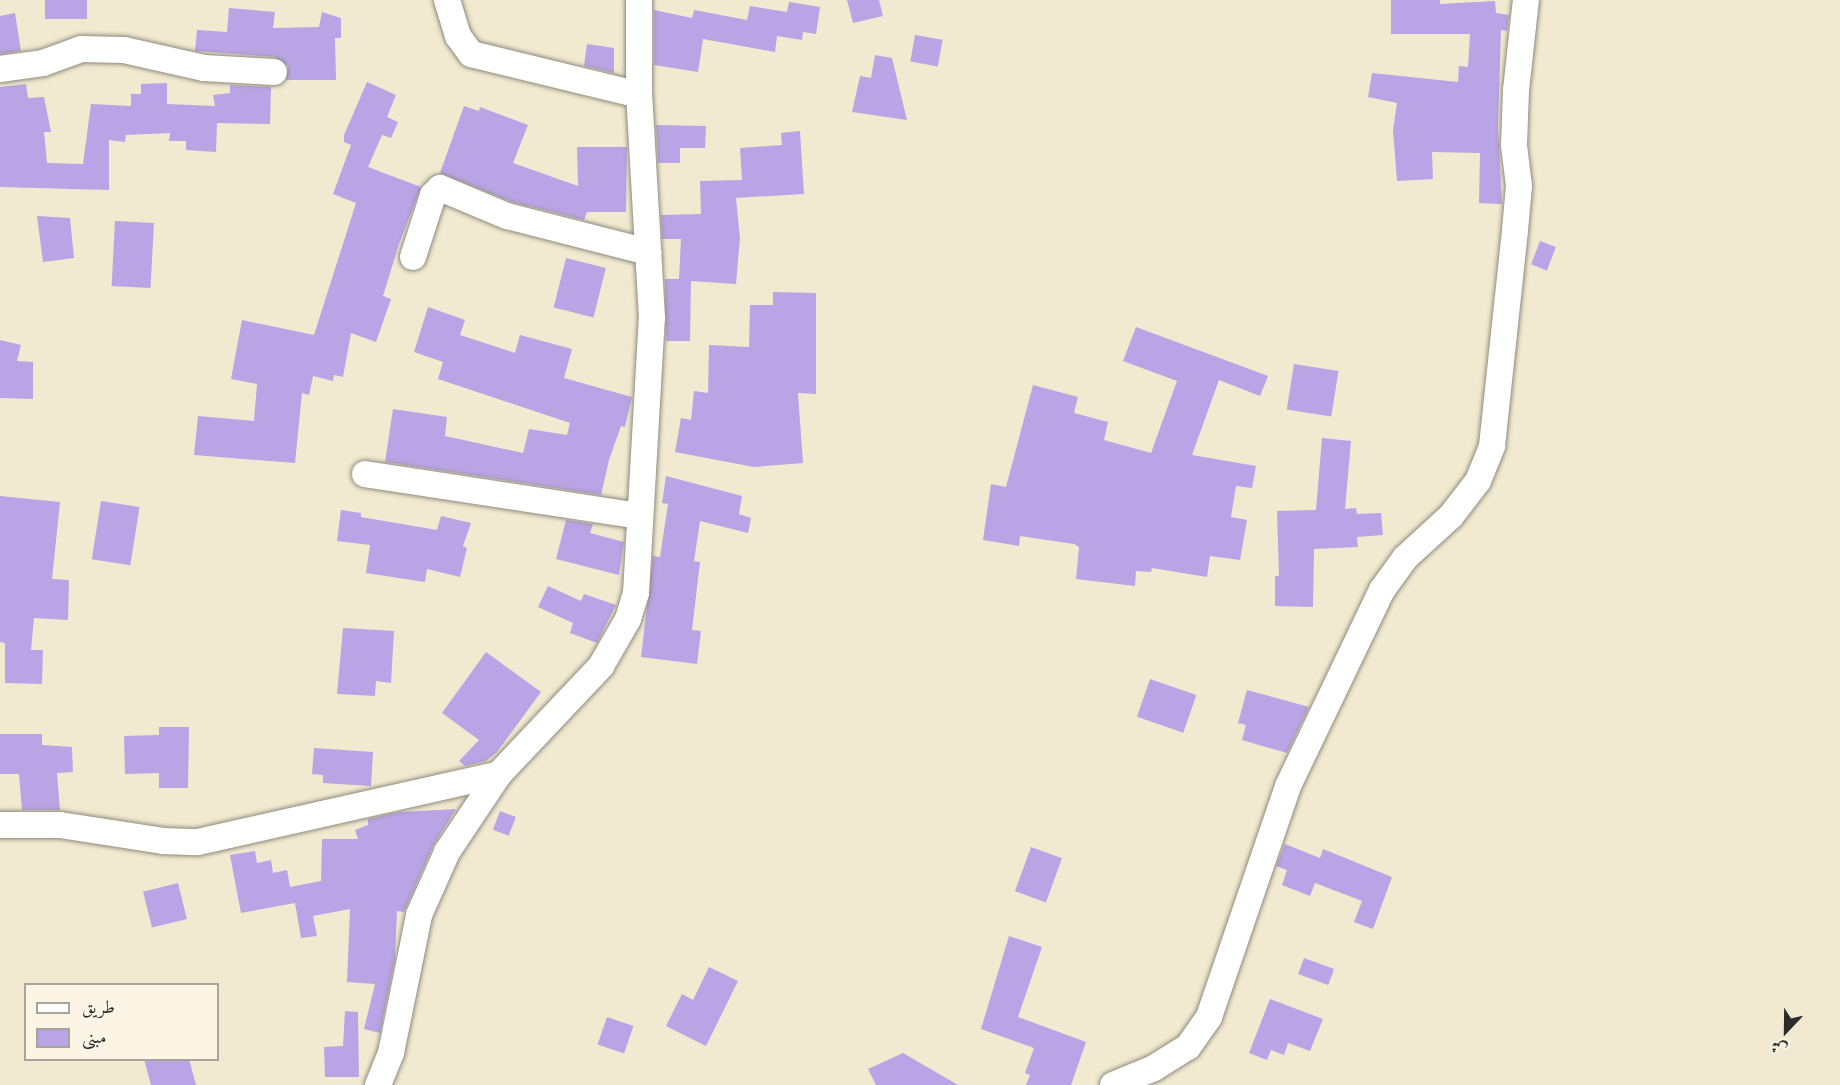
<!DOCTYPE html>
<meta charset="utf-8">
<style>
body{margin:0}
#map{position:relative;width:1840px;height:1085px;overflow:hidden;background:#f1ead0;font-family:Alegreya,Amiri,serif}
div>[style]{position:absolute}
.building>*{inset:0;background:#b9a4e5;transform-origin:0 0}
.roads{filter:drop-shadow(0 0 2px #8e8a7e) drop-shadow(0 0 2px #8e8a7e)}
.minor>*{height:26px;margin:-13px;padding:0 13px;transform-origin:13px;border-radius:13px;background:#fff}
span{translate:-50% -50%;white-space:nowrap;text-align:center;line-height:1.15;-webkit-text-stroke:4.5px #fcf5e5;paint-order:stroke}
.legend{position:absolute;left:24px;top:983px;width:195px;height:78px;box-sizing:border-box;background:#fcf5e5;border:2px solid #a8a49b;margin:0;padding:8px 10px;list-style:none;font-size:18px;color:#2b2b2b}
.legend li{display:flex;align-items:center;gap:12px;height:30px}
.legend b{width:30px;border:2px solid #a8a49b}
.north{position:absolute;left:1756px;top:1001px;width:60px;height:60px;-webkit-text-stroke:4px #fcf5e5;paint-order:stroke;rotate:202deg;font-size:16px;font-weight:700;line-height:24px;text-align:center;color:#2b2b2b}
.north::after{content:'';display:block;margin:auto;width:21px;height:27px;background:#2b2b2b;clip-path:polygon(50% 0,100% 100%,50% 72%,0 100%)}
</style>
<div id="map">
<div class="building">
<div style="left:45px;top:0;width:42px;height:19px"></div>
<div style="clip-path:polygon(847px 0,879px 0,883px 16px,853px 23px)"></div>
<div style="clip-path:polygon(1391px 0,1440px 0,1440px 4px,1495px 1px,1496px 13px,1509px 15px,1507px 31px,1501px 30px,1498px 126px,1502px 204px,1479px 203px,1480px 153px,1432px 152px,1433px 179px,1397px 181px,1393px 130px,1397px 103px,1368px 97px,1372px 73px,1458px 82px,1459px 66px,1468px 67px,1470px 34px,1391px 34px)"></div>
<div style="clip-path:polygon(789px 2px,820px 7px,816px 34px,803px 32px,802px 40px,777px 36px,775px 52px,703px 39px,698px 72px,654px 65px,654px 10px,692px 18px,694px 10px,747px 20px,750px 6px,787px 12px)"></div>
<div style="clip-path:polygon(229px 8px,275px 12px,273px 28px,319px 27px,322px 12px,341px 18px,341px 38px,335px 38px,336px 80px,286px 80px,288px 66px,275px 57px,195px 51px,197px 30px,227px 32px)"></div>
<div style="clip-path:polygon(15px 13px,21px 51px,0 54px,0 16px)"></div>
<div style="left:915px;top:35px;width:28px;height:27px;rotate:10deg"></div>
<div style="clip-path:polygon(587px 44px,614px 48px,614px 73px,584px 66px)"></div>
<div style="clip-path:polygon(875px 55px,892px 58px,907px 120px,852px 112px,860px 76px,871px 78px)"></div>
<div style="clip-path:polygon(367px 82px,396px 95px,387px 117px,398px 122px,391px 138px,382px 135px,368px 167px,421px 187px,399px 244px,383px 296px,391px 299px,376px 342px,351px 333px,343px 377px,334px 375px,333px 381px,313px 376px,309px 395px,302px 393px,295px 463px,194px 455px,198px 416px,254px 421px,257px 384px,231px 379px,242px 320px,314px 335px,356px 203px,333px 194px,351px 145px,344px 142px,344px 135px)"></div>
<div style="clip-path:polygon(167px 83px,167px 104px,215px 106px,213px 95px,230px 93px,230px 85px,271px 87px,270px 124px,217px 123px,216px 152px,186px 150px,186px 141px,169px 141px,170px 133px,126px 135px,125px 142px,109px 140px,109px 190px,0 187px,0 87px,26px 84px,28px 98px,44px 97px,51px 132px,44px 132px,47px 163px,83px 164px,91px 104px,131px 106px,131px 94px,141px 94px,141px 84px)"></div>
<div style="clip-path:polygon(464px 106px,479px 111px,480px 107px,528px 125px,513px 163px,578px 186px,577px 147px,627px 147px,626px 212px,587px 212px,584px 220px,512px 202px,440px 173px)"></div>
<div style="clip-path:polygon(656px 125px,706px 126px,705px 148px,680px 148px,680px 163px,658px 163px)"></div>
<div style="clip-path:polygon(800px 131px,804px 194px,736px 198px,740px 238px,736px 284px,691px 281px,690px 341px,666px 341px,665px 279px,679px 279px,681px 239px,662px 239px,661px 215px,701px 214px,700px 181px,742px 180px,740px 148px,782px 145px,781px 133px)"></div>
<div style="clip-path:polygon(37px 216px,70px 218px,74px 258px,43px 262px)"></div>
<div style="left:115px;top:221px;width:39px;height:65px;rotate:3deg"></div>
<div style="left:1540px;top:241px;width:17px;height:25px;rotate:21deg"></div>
<div style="left:566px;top:258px;width:41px;height:51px;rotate:14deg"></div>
<div style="clip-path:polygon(773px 292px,816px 293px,816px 394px,798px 393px,803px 463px,754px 467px,675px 452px,681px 418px,691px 420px,694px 391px,708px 393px,709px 345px,749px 347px,750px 305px,773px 305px)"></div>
<div style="clip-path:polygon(428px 307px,465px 320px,460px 335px,515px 353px,520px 335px,572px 349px,564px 378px,632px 397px,625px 427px,621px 426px,609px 460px,601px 495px,385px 462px,393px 409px,447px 417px,445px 436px,523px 453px,529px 429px,567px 435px,570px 423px,438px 379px,443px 362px,414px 352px)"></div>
<div style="clip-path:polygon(1136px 327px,1268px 376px,1260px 396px,1219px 380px,1192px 455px,1256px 466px,1252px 488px,1236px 486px,1231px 517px,1247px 520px,1240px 560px,1210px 556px,1207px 577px,1152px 568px,1151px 572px,1136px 571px,1135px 586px,1076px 579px,1079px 547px,1074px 544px,1020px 536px,1019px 546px,983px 540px,991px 484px,1006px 487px,1033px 385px,1078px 397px,1074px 413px,1108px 422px,1104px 440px,1151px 453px,1177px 381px,1123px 361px)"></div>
<div style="clip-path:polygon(0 340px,21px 345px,17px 361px,33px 362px,33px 399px,0 398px)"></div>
<div style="left:1294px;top:364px;width:45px;height:46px;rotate:9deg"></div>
<div style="clip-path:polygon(1322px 438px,1351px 441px,1345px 509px,1356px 508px,1357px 514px,1381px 513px,1383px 535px,1357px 537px,1358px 547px,1314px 549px,1313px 607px,1275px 606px,1275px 576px,1279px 576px,1277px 511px,1316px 510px)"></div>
<div style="clip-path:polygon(666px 476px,742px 496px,739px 514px,751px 518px,748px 533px,700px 521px,694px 561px,700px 562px,692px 630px,701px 631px,697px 664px,641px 657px,653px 556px,660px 557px,668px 504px,662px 503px)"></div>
<div style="clip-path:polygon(0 496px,60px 502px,52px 579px,69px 580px,68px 620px,34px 618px,31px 650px,43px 650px,42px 684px,5px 683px,5px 643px,0 642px)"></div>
<div style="left:101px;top:501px;width:39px;height:59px;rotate:9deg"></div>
<div style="clip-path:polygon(341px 510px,361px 513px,361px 517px,437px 530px,441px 516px,471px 523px,463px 546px,467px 548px,460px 577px,427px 569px,425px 582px,366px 573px,370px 545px,337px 541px)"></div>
<div style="clip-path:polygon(566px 520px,593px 524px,590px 533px,624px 542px,619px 575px,556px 559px)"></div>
<div style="clip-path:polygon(548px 586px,581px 601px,584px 594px,616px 605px,597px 643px,570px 633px,573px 623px,538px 607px)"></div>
<div style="clip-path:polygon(343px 628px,394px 631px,391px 683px,376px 681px,375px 696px,337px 694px)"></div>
<div style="clip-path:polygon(486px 652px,541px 692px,497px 752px,486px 761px,465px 766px,459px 761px,479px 740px,442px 713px)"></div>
<div style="left:1150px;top:679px;width:49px;height:40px;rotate:19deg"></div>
<div style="clip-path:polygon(1247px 690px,1309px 707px,1287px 753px,1242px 740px,1246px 725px,1238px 723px)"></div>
<div style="clip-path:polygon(159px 727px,189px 727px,188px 788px,159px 788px,159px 773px,125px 774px,124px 736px,159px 735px)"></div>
<div style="clip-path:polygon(0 734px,42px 734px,42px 745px,72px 747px,73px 772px,57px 773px,60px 810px,22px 810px,19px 774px,0 774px)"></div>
<div style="clip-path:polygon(314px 748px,373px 752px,371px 786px,323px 783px,323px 775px,312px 774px)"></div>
<div style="clip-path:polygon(456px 809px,433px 846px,404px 912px,397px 911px,395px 959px,380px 1033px,364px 1029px,375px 984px,347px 982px,350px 909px,313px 916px,317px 936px,301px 938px,295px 903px,241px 913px,230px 855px,255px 851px,257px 863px,271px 860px,273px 873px,287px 870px,290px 887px,321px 881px,322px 839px,358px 839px,355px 830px,368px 825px,368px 819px,399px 812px)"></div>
<div style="left:500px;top:811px;width:17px;height:20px;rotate:21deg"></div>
<div style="clip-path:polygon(1285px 844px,1320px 858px,1323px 849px,1392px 877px,1373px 929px,1354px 922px,1362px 901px,1315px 883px,1310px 896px,1282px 885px,1287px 870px,1276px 866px)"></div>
<div style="left:1031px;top:847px;width:33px;height:47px;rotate:20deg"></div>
<div style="left:178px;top:883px;width:37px;height:36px;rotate:76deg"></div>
<div style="clip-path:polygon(1009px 936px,1042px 947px,1018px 1017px,1086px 1042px,1071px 1085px,1026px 1085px,1030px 1075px,1025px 1073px,1034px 1048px,981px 1029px)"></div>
<div style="left:1304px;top:958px;width:32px;height:17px;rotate:20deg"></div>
<div style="clip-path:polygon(709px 967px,738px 981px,706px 1046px,666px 1026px,682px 994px,693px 1000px)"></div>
<div style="clip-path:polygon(1270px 999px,1323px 1019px,1310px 1051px,1288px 1043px,1284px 1055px,1271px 1050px,1267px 1060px,1249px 1053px)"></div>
<div style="clip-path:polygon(345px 1011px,358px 1012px,359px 1077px,325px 1077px,324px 1047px,343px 1046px)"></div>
<div style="left:607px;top:1017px;width:28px;height:29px;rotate:19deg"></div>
<div style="clip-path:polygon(903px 1053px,958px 1085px,876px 1085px,868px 1069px)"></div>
<div style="clip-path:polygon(144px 1059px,189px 1059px,196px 1085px,151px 1085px)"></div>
</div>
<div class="roads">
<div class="minor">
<div style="left:447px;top:0;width:38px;rotate:73deg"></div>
<div style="left:458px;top:36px;width:22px;rotate:54deg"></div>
<div style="left:471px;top:54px;width:173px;rotate:13.7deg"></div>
<div style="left:0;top:69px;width:43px;rotate:-7.9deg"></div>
<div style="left:43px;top:63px;width:40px;rotate:-20.2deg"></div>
<div style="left:81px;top:49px;width:43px;rotate:1.3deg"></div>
<div style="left:124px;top:50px;width:82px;rotate:12.7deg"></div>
<div style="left:204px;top:68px;width:70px;rotate:3.3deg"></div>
<div style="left:413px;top:257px;width:65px;rotate:-72.1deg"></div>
<div style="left:433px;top:195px;width:10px;rotate:-45deg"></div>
<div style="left:440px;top:188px;width:73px;rotate:22.7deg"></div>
<div style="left:507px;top:216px;width:146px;rotate:14.3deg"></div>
<div style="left:365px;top:474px;width:278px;rotate:8.7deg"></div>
<div style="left:0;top:825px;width:60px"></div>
<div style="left:60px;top:825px;width:104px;rotate:8.8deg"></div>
<div style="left:163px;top:841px;width:35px;rotate:2deg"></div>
<div style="left:198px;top:842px;width:309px;rotate:-12.7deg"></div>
<div style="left:378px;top:1085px;width:35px;rotate:-68deg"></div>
<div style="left:391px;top:1053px;width:141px;rotate:-78.5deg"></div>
<div style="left:419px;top:915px;width:69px;rotate:-66deg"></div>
<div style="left:447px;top:852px;width:94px;rotate:-56.3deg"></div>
<div style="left:499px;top:774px;width:149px;rotate:-46.6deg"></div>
<div style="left:601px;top:666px;width:54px;rotate:-60.1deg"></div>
<div style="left:628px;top:619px;width:27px;rotate:-73deg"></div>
<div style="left:636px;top:593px;width:275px;rotate:-86.7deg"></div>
<div style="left:652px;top:318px;width:223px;rotate:-93.3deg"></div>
<div style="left:639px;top:95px;width:95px;rotate:-90deg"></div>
<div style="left:1113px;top:1085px;width:44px;rotate:-22.5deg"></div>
<div style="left:1154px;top:1068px;width:40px;rotate:-32deg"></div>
<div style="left:1188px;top:1047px;width:37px;rotate:-55deg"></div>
<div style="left:1209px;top:1017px;width:244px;rotate:-71.1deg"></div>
<div style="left:1288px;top:786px;width:217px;rotate:-64.4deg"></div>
<div style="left:1382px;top:590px;width:39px;rotate:-54deg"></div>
<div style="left:1405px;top:558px;width:62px;rotate:-42.4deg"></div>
<div style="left:1451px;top:516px;width:44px;rotate:-52.4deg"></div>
<div style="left:1478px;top:481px;width:38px;rotate:-68deg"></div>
<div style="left:1492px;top:446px;width:217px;rotate:-83.9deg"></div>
<div style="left:1515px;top:230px;width:44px;rotate:-84.8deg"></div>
<div style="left:1519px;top:186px;width:41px;rotate:-97deg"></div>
<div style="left:1514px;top:145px;width:55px;rotate:-87.9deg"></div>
<div style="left:1516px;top:90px;width:91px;rotate:-83.7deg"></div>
</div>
</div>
<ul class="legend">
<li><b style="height:8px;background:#fff"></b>طريق</li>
<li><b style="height:16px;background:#b9a4e5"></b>مبنى</li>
</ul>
<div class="north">ش</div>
</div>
